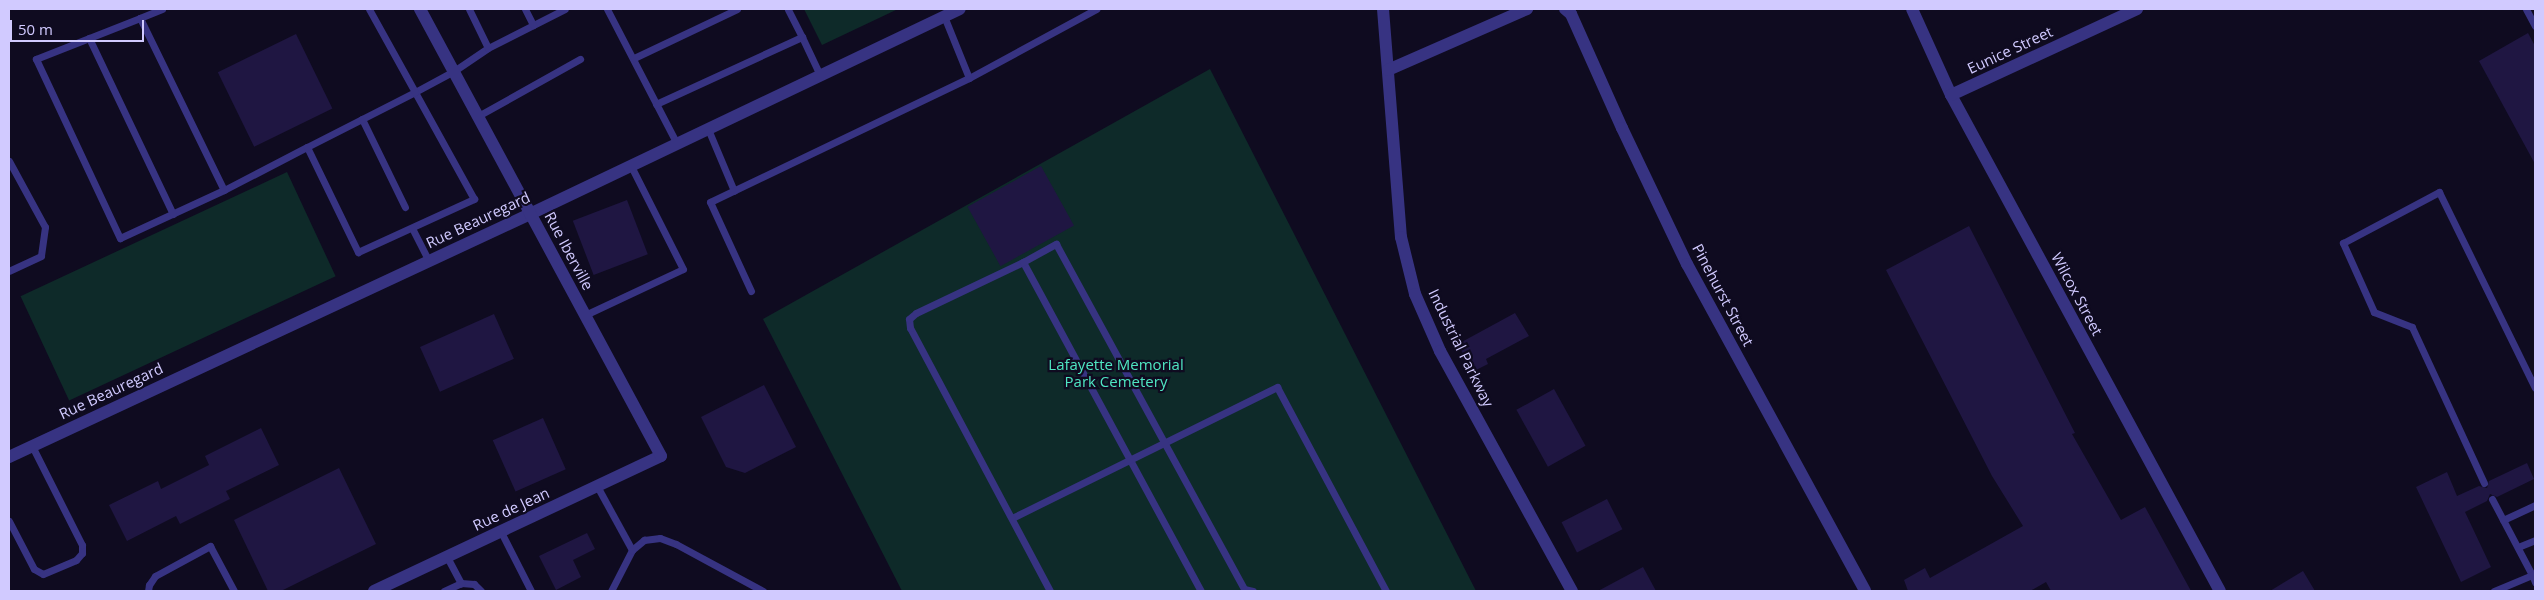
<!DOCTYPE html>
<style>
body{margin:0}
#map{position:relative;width:2544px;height:600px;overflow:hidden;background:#0f0b20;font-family:"Open Sans",sans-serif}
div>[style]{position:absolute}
.green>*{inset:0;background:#0e2a29;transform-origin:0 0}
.building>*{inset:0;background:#1f1642;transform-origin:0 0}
.service>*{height:7px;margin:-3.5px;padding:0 3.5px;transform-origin:3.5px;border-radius:3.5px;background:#373382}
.minor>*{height:12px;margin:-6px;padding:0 6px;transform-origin:6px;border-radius:6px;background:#373382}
span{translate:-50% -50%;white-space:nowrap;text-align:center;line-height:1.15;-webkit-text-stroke:4.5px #0f0b20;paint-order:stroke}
.street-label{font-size:15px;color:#d1caff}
.park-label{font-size:15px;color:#4fe6c2}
.frame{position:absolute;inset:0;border:10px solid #d1caff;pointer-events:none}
.scale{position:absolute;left:10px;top:20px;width:134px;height:22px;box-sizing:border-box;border:2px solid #d1caff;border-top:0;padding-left:6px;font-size:15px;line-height:18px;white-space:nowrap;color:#d1caff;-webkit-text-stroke:4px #0f0b20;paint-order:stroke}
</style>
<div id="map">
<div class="green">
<div style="clip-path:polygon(804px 9px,898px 9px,822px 45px)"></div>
<div style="clip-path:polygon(1210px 69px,1476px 591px,902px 591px,763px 319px)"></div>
<div style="left:287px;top:172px;width:115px;height:294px;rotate:65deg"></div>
</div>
<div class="building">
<div style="clip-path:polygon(2528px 33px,2535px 46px,2535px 164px,2479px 61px)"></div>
<div style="left:296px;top:34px;width:83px;height:87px;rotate:64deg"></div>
<div style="left:1041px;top:166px;width:68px;height:84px;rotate:61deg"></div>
<div style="left:627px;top:200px;width:58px;height:58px;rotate:69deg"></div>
<div style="clip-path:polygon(1969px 226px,2075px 433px,2072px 434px,2121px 520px,2145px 507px,2191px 591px,2051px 591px,2046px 582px,2030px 591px,1908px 591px,1904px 580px,1925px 568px,1930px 578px,2023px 526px,1992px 476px,1886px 270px)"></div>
<div style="clip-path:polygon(1515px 313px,1529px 336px,1486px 359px,1488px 364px,1472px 372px,1458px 344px)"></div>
<div style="left:494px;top:314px;width:49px;height:81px;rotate:66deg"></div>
<div style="clip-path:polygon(764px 385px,796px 447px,745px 473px,726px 467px,701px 417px)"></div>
<div style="left:1554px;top:389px;width:65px;height:43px;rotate:61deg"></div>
<div style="left:543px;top:418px;width:56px;height:55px;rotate:66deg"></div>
<div style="clip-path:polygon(261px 428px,279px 465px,226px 491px,230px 499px,180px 524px,176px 516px,127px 541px,109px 505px,158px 481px,161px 489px,209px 465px,205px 456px)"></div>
<div style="clip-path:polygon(2527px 463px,2534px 479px,2497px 497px,2490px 494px,2487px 501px,2465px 512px,2491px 567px,2461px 582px,2416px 487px,2447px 472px,2457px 496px,2479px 486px,2487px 488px,2489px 481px)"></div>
<div style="clip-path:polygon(339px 468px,376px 544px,281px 591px,268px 591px,234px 520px)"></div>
<div style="left:1607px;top:499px;width:34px;height:51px;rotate:63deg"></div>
<div style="clip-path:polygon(587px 533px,595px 549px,573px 560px,581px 577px,556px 590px,539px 556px)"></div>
<div style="clip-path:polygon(1643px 567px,1656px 591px,1598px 591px)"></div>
<div style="clip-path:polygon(2303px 571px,2315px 591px,2270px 591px)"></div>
</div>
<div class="service">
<div style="left:162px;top:9px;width:24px;rotate:158deg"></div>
<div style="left:140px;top:18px;width:191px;rotate:64deg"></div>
<div style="left:224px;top:190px;width:93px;rotate:-27.4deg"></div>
<div style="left:307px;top:147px;width:117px;rotate:64.1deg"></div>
<div style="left:358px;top:252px;width:128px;rotate:-24.6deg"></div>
<div style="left:474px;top:199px;width:122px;rotate:-118.9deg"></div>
<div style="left:415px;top:92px;width:44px;rotate:-28.3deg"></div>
<div style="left:454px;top:71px;width:41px;rotate:-34.1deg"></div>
<div style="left:488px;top:48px;width:86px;rotate:-26.9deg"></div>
<div style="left:469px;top:9px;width:43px;rotate:64deg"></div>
<div style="left:525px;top:9px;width:18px;rotate:63deg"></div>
<div style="left:607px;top:9px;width:152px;rotate:62.6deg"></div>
<div style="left:2526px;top:9px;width:19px;rotate:62deg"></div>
<div style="left:140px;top:18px;width:112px;rotate:158.5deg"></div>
<div style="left:36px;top:59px;width:198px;rotate:64.9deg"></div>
<div style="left:120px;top:238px;width:115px;rotate:-24.8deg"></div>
<div style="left:802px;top:37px;width:42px;rotate:64.7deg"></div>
<div style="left:89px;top:38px;width:195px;rotate:64.5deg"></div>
<div style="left:634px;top:58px;width:114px;rotate:-25.4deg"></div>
<div style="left:969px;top:78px;width:145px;rotate:-28.5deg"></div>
<div style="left:656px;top:104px;width:161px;rotate:-24.7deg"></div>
<div style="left:802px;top:37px;width:31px;rotate:-117deg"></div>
<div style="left:478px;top:116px;width:117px;rotate:-29.2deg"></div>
<div style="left:362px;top:119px;width:98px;rotate:64deg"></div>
<div style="left:708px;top:129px;width:67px;rotate:67.2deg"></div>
<div style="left:307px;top:147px;width:121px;rotate:-27deg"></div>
<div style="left:415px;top:92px;width:95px;rotate:-119deg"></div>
<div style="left:9px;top:161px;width:75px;rotate:61.4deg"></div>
<div style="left:45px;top:227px;width:29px;rotate:98deg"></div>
<div style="left:41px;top:256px;width:35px;rotate:155deg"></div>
<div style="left:412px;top:228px;width:37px;rotate:63deg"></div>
<div style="left:1023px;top:262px;width:374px;rotate:61.6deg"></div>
<div style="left:751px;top:291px;width:98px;rotate:-114.7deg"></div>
<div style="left:710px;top:202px;width:287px;rotate:-25.6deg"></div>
<div style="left:969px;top:78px;width:67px;rotate:-112deg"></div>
<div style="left:585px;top:315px;width:108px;rotate:-25.1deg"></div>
<div style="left:683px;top:269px;width:115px;rotate:-116.8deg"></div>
<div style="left:2484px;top:483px;width:172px;rotate:-114.8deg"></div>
<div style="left:2412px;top:327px;width:41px;rotate:-158.5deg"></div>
<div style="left:2374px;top:312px;width:76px;rotate:-114.2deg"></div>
<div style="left:2343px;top:243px;width:109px;rotate:-28deg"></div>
<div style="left:2439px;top:192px;width:218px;rotate:63.9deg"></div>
<div style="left:597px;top:486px;width:73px;rotate:61.3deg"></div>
<div style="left:2492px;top:499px;width:86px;rotate:62.2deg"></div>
<div style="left:2532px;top:575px;width:3px;rotate:-18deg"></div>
<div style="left:1012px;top:518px;width:296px;rotate:-26.3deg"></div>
<div style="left:1277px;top:387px;width:231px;rotate:61.9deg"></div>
<div style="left:2503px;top:520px;width:35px;rotate:-25deg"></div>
<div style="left:9px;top:521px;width:54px;rotate:62.5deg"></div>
<div style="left:34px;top:569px;width:10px;rotate:29deg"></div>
<div style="left:43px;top:574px;width:36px;rotate:-23deg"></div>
<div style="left:76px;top:560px;width:9px;rotate:-49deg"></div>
<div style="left:82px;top:553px;width:8px;rotate:-90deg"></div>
<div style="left:82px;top:545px;width:111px;rotate:-116.8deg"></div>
<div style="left:501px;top:532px;width:66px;rotate:63deg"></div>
<div style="left:2518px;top:547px;width:18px;rotate:-22deg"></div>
<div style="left:447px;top:557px;width:30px;rotate:62deg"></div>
<div style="left:461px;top:583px;width:13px;rotate:4deg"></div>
<div style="left:474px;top:584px;width:10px;rotate:45deg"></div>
<div style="left:148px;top:591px;width:6px;rotate:-81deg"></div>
<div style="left:149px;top:585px;width:11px;rotate:-56deg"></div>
<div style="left:155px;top:576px;width:63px;rotate:-28.6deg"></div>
<div style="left:210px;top:546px;width:51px;rotate:61.9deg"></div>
<div style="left:444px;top:591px;width:19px;rotate:-25deg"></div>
<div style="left:611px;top:591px;width:46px;rotate:-62.9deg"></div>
<div style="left:632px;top:550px;width:16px;rotate:-40deg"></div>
<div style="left:644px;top:540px;width:16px;rotate:-7deg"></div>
<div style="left:660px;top:538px;width:17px;rotate:21deg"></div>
<div style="left:676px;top:544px;width:99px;rotate:28.4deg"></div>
<div style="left:1050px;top:591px;width:298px;rotate:-118deg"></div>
<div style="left:910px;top:328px;width:9px;rotate:-96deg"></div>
<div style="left:909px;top:319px;width:9px;rotate:-41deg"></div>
<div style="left:916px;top:313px;width:119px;rotate:-25.5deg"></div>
<div style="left:1023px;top:262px;width:38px;rotate:-29deg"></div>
<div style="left:1056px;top:244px;width:393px;rotate:61.4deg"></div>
<div style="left:1244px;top:589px;width:9px;rotate:13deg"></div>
<div style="left:2494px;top:591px;width:41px;rotate:-22.8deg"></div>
<div style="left:2532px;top:575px;width:8px;rotate:67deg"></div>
</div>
<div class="minor">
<div style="left:1383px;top:9px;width:229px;rotate:85.5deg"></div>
<div style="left:1401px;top:237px;width:59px;rotate:76.2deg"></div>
<div style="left:1415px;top:294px;width:62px;rotate:66.3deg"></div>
<div style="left:1440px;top:351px;width:274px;rotate:61.2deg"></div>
<div style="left:1565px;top:9px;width:8px;rotate:40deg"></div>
<div style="left:1571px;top:14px;width:125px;rotate:65.9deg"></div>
<div style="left:1622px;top:128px;width:151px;rotate:64.5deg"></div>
<div style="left:1687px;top:264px;width:372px;rotate:61.4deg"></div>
<div style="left:1912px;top:9px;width:94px;rotate:65.6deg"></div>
<div style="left:1951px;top:95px;width:564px;rotate:61.53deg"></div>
<div style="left:1388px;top:70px;width:152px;rotate:-23.7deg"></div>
<div style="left:1951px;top:95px;width:205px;rotate:-24.8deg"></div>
<div style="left:9px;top:457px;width:575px;rotate:-25deg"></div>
<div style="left:530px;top:214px;width:476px;rotate:-25.5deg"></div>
<div style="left:374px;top:591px;width:317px;rotate:-25.2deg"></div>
<div style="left:661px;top:456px;width:508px;rotate:-118.33deg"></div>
</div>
<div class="street-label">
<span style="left:2010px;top:50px;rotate:-25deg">Eunice Street</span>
<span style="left:478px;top:220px;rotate:-25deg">Rue Beauregard</span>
<span style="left:569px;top:251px;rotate:62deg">Rue Iberville</span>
<span style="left:2077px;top:294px;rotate:62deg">Wilcox Street</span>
<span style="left:1723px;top:295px;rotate:62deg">Pinehurst Street</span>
<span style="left:1461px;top:348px;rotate:64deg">Industrial Parkway</span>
<span style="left:111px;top:391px;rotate:-25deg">Rue Beauregard</span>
<span style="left:511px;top:509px;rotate:-25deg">Rue de Jean</span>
</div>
<div class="park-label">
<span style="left:1116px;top:373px">Lafayette Memorial<br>Park Cemetery</span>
</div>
<div class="frame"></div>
<div class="scale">50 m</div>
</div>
